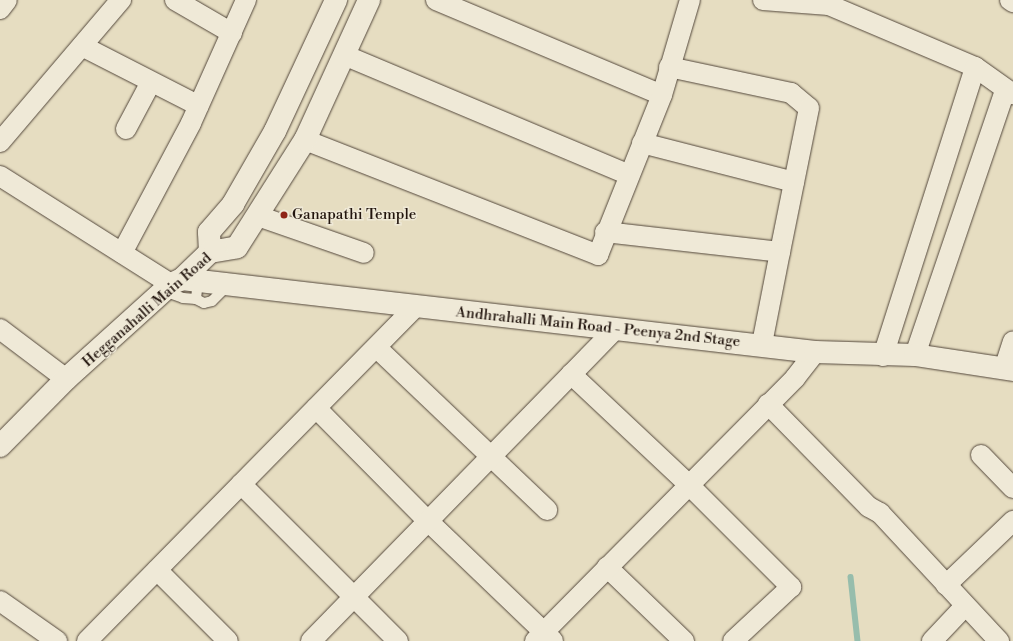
<!DOCTYPE html>
<style>
body{margin:0}
#map{position:relative;width:1013px;height:641px;overflow:hidden;background:#e6ddc1;font-family:"Libre Bodoni",serif}
div>[style]{position:absolute}
.stream>*{height:5.5px;margin:-2.75px;padding:0 2.75px;transform-origin:2.75px;border-radius:2.75px;background:#97bdac}
.roads{filter:drop-shadow(0 0 1px #53473b) drop-shadow(0 0 1px #53473b)}
.service>*{height:10px;margin:-5px;padding:0 5px;transform-origin:5px;border-radius:5px;background:#efe9d7}
.minor>*{height:20px;margin:-10px;padding:0 10px;transform-origin:10px;border-radius:10px;background:#efe9d7}
.tertiary>*{height:22px;margin:-11px;padding:0 11px;transform-origin:11px;border-radius:11px;background:#efe9d7}
.secondary>*{height:22px;margin:-11px;padding:0 11px;transform-origin:11px;border-radius:11px;background:#efe9d7}
.dots>*{width:11px;height:11px;translate:-50% -50%;box-sizing:border-box;border:2px solid #efe9d7;border-radius:50%}
span{translate:-50% -50%;white-space:nowrap;text-align:center;line-height:1.15;-webkit-text-stroke:3px #efe9d7;paint-order:stroke}
.poi-label{font-size:15px;color:#22150e}
.left{translate:0 -50%;text-align:left}
.street-label{font-size:15px;color:#22150e}
</style>
<div id="map">
<div class="stream">
<div style="left:851px;top:577px;width:64px;rotate:83.8deg"></div>
</div>
<div class="roads">
<div class="service">
<div style="left:198px;top:280px;width:19px;rotate:96deg"></div>
<div style="left:196px;top:299px;width:9px;rotate:27deg"></div>
<div style="left:204px;top:303px;width:8px;rotate:-14deg"></div>
<div style="left:212px;top:301px;width:23px;rotate:-45deg"></div>
<div style="left:164px;top:291px;width:20px;rotate:20deg"></div>
<div style="left:183px;top:298px;width:13px;rotate:4deg"></div>
</div>
<div class="minor">
<div style="left:175px;top:0;width:66px;rotate:30.1deg"></div>
<div style="left:436px;top:0;width:245px;rotate:22.8deg"></div>
<div style="left:763px;top:0;width:66px;rotate:4.3deg"></div>
<div style="left:829px;top:5px;width:159px;rotate:23deg"></div>
<div style="left:975px;top:67px;width:47px;rotate:35.4deg"></div>
<div style="left:1010px;top:0;width:4px;rotate:34deg"></div>
<div style="left:0;top:9px;width:11px;rotate:-52deg"></div>
<div style="left:82px;top:46px;width:131px;rotate:27.1deg"></div>
<div style="left:344px;top:55px;width:309px;rotate:22.8deg"></div>
<div style="left:669px;top:67px;width:125px;rotate:12deg"></div>
<div style="left:791px;top:93px;width:23px;rotate:40deg"></div>
<div style="left:809px;top:108px;width:147px;rotate:101.4deg"></div>
<div style="left:126px;top:129px;width:53px;rotate:-62deg"></div>
<div style="left:305px;top:140px;width:315px;rotate:21.4deg"></div>
<div style="left:598px;top:255px;width:172px;rotate:-68.2deg"></div>
<div style="left:662px;top:95px;width:99px;rotate:-73.6deg"></div>
<div style="left:0;top:142px;width:187px;rotate:-49.6deg"></div>
<div style="left:642px;top:143px;width:157px;rotate:14.4deg"></div>
<div style="left:0;top:176px;width:202px;rotate:32.3deg"></div>
<div style="left:258px;top:216px;width:112px;rotate:19.2deg"></div>
<div style="left:605px;top:232px;width:176px;rotate:6.5deg"></div>
<div style="left:780px;top:252px;width:94px;rotate:101.1deg"></div>
<div style="left:122px;top:253px;width:147px;rotate:-62deg"></div>
<div style="left:191px;top:123px;width:135px;rotate:-65.9deg"></div>
<div style="left:0;top:329px;width:83px;rotate:37.1deg"></div>
<div style="left:377px;top:348px;width:235px;rotate:43.6deg"></div>
<div style="left:915px;top:355px;width:280px;rotate:-71.2deg"></div>
<div style="left:883px;top:356px;width:303px;rotate:-72.3deg"></div>
<div style="left:1004px;top:369px;width:29px;rotate:-72deg"></div>
<div style="left:571px;top:374px;width:161px;rotate:43.2deg"></div>
<div style="left:688px;top:484px;width:146px;rotate:45deg"></div>
<div style="left:791px;top:587px;width:79px;rotate:137deg"></div>
<div style="left:768px;top:404px;width:144px;rotate:45.6deg"></div>
<div style="left:869px;top:507px;width:13px;rotate:29deg"></div>
<div style="left:880px;top:513px;width:175px;rotate:47.1deg"></div>
<div style="left:316px;top:408px;width:159px;rotate:45.3deg"></div>
<div style="left:428px;top:521px;width:173px;rotate:43.8deg"></div>
<div style="left:981px;top:455px;width:46px;rotate:45.9deg"></div>
<div style="left:241px;top:484px;width:222px;rotate:45deg"></div>
<div style="left:607px;top:567px;width:107px;rotate:43.9deg"></div>
<div style="left:157px;top:570px;width:100px;rotate:45deg"></div>
<div style="left:946px;top:585px;width:93px;rotate:-43.7deg"></div>
<div style="left:0;top:601px;width:70px;rotate:35.1deg"></div>
<div style="left:87px;top:641px;width:468px;rotate:-45.5deg"></div>
<div style="left:311px;top:641px;width:434px;rotate:-45.7deg"></div>
<div style="left:535px;top:641px;width:370px;rotate:-45.3deg"></div>
<div style="left:795px;top:378px;width:33px;rotate:-52deg"></div>
<div style="left:932px;top:641px;width:48px;rotate:-46.7deg"></div>
</div>
<div class="tertiary">
<div style="left:182px;top:279px;width:637px;rotate:6.58deg"></div>
<div style="left:815px;top:352px;width:100px;rotate:1.7deg"></div>
<div style="left:915px;top:355px;width:99px;rotate:8.7deg"></div>
</div>
<div class="secondary">
<div style="left:210px;top:252px;width:20px;rotate:-93deg"></div>
<div style="left:209px;top:232px;width:37px;rotate:-49deg"></div>
<div style="left:233px;top:204px;width:84px;rotate:-60.1deg"></div>
<div style="left:275px;top:131px;width:145px;rotate:-65deg"></div>
<div style="left:0;top:446px;width:94px;rotate:-45.4deg"></div>
<div style="left:66px;top:379px;width:142px;rotate:-42.1deg"></div>
<div style="left:171px;top:284px;width:12px;rotate:-24deg"></div>
<div style="left:182px;top:279px;width:39px;rotate:-44deg"></div>
<div style="left:210px;top:252px;width:27px;rotate:-10deg"></div>
<div style="left:237px;top:247px;width:127px;rotate:-57.6deg"></div>
<div style="left:305px;top:140px;width:154px;rotate:-65.4deg"></div>
</div>
</div>
<div class="dots">
<div style="left:284px;top:215px;background:#8f2418"></div>
</div>
<div class="poi-label">
<span class="left" style="left:292px;top:215px">Ganapathi Temple</span>
</div>
<div class="street-label">
<span style="left:147px;top:310px;rotate:-41deg">Hegganahalli Main Road</span>
<span style="left:598px;top:327px;rotate:6deg">Andhrahalli Main Road - Peenya 2nd Stage</span>
</div>
</div>
